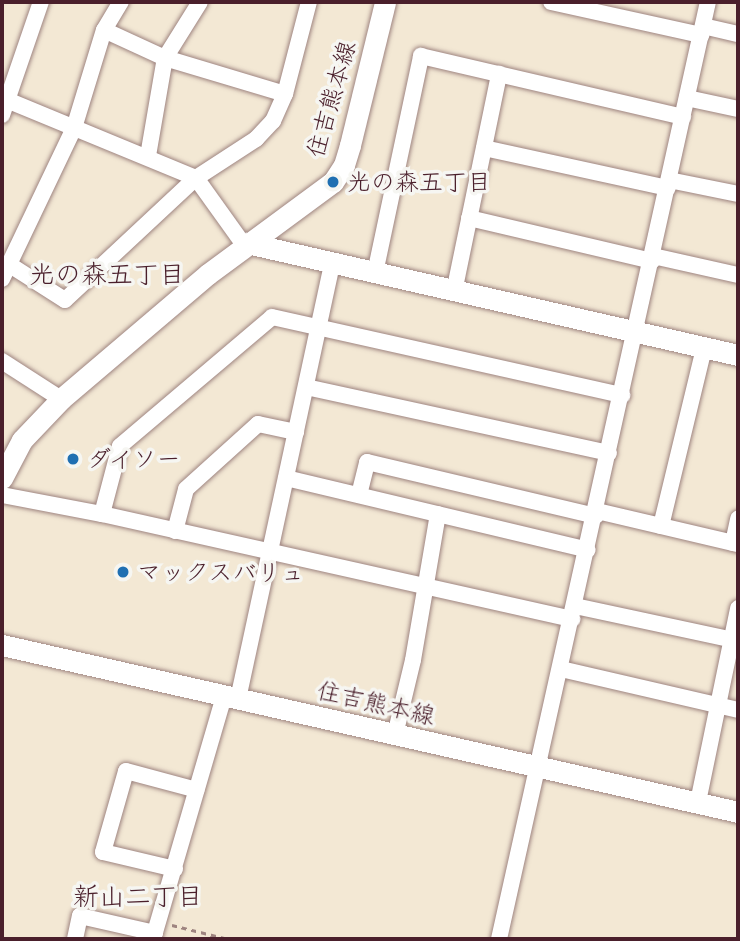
<!DOCTYPE html>
<meta charset="utf-8">
<style>
body{margin:0}
#map{position:relative;width:740px;height:941px;overflow:hidden;background:#f3e8d4;font-family:"Patrick Hand","Klee One",sans-serif}
div>[style]{position:absolute}
.path>*{height:2.5px;margin-top:-1.25px;transform-origin:0;background:repeating-linear-gradient(90deg,#9e8480 0 5px,transparent 0 10px)}
.roads{filter:drop-shadow(0 0 2px #9e8480) drop-shadow(0 0 2px #9e8480)}
.street>*{height:16px;margin:-8px;padding:0 8px;transform-origin:8px;border-radius:8px;background:#fff}
.secondary>*{height:21px;margin:-10.5px;padding:0 10.5px;transform-origin:10.5px;border-radius:10.5px;background:#fff}
.dots>*{width:19px;height:19px;translate:-50% -50%;box-sizing:border-box;border:4px solid #f6f6f2;border-radius:50%}
span{translate:-50% -50%;white-space:nowrap;text-align:center;line-height:1.15;-webkit-text-stroke:7px #f6f6f2;paint-order:stroke}
.street-label{font-size:24px;color:#4a1f2b}
.poi-label{font-size:24px;color:#4a1f2b}
.left{translate:0 -50%;text-align:left}
.neighbourhood-label{font-size:26px;color:#4a1f2b}
.frame{position:absolute;inset:0;border:4px solid #4a1f2b;pointer-events:none}
</style>
<div id="map">
<div class="path">
<div style="left:172px;top:925px;width:58px;rotate:14deg"></div>
</div>
<div class="roads">
<div class="street">
<div style="left:551px;top:2px;width:154px;rotate:12.4deg"></div>
<div style="left:703px;top:26px;width:36px;rotate:13deg"></div>
<div style="left:104px;top:30px;width:67px;rotate:24.7deg"></div>
<div style="left:165px;top:58px;width:125px;rotate:16.7deg"></div>
<div style="left:2px;top:98px;width:210px;rotate:22.4deg"></div>
<div style="left:196px;top:178px;width:82px;rotate:54.4deg"></div>
<div style="left:687px;top:98px;width:52px;rotate:12.2deg"></div>
<div style="left:2px;top:115px;width:120px;rotate:-71deg"></div>
<div style="left:484px;top:148px;width:188px;rotate:12.3deg"></div>
<div style="left:148px;top:156px;width:99px;rotate:-80.2deg"></div>
<div style="left:165px;top:58px;width:66px;rotate:-58deg"></div>
<div style="left:669px;top:180px;width:70px;rotate:11.5deg"></div>
<div style="left:469px;top:218px;width:188px;rotate:13.2deg"></div>
<div style="left:653px;top:256px;width:87px;rotate:12.6deg"></div>
<div style="left:10px;top:265px;width:65px;rotate:32.5deg"></div>
<div style="left:65px;top:300px;width:179px;rotate:-43deg"></div>
<div style="left:196px;top:178px;width:72px;rotate:-33deg"></div>
<div style="left:256px;top:139px;width:25px;rotate:-47deg"></div>
<div style="left:273px;top:121px;width:30px;rotate:-66deg"></div>
<div style="left:285px;top:94px;width:95px;rotate:-75.4deg"></div>
<div style="left:375px;top:273px;width:222px;rotate:-78deg"></div>
<div style="left:421px;top:56px;width:269px;rotate:13.1deg"></div>
<div style="left:2px;top:279px;width:167px;rotate:-64.5deg"></div>
<div style="left:74px;top:128px;width:102px;rotate:-73deg"></div>
<div style="left:104px;top:30px;width:33px;rotate:-59deg"></div>
<div style="left:454px;top:292px;width:223px;rotate:-78.3deg"></div>
<div style="left:2px;top:361px;width:70px;rotate:32.8deg"></div>
<div style="left:306px;top:387px;width:310px;rotate:12.3deg"></div>
<div style="left:286px;top:478px;width:310px;rotate:13.4deg"></div>
<div style="left:2px;top:495px;width:102px;rotate:10.8deg"></div>
<div style="left:102px;top:514px;width:482px;rotate:12.6deg"></div>
<div style="left:359px;top:495px;width:34px;rotate:-76deg"></div>
<div style="left:367px;top:462px;width:235px;rotate:13.3deg"></div>
<div style="left:597px;top:511px;width:145px;rotate:13.2deg"></div>
<div style="left:102px;top:514px;width:70px;rotate:-75.2deg"></div>
<div style="left:120px;top:446px;width:199px;rotate:-40.3deg"></div>
<div style="left:272px;top:317px;width:359px;rotate:12.6deg"></div>
<div style="left:661px;top:526px;width:183px;rotate:-76.4deg"></div>
<div style="left:175px;top:531px;width:43px;rotate:-75.3deg"></div>
<div style="left:186px;top:489px;width:97px;rotate:-42.1deg"></div>
<div style="left:258px;top:424px;width:39px;rotate:12deg"></div>
<div style="left:733px;top:543px;width:25px;rotate:-78deg"></div>
<div style="left:575px;top:606px;width:167px;rotate:12.1deg"></div>
<div style="left:561px;top:669px;width:182px;rotate:13deg"></div>
<div style="left:238px;top:699px;width:445px;rotate:-77.8deg"></div>
<div style="left:395px;top:735px;width:77px;rotate:-76.5deg"></div>
<div style="left:413px;top:660px;width:148px;rotate:-80.3deg"></div>
<div style="left:698px;top:802px;width:198px;rotate:-78.3deg"></div>
<div style="left:175px;top:869px;width:74px;rotate:-166.7deg"></div>
<div style="left:103px;top:852px;width:84px;rotate:-74.1deg"></div>
<div style="left:126px;top:771px;width:73px;rotate:15deg"></div>
<div style="left:75px;top:939px;width:24px;rotate:-78deg"></div>
<div style="left:80px;top:916px;width:77px;rotate:12.8deg"></div>
<div style="left:153px;top:939px;width:253px;rotate:-73.7deg"></div>
<div style="left:499px;top:939px;width:960px;rotate:-77.43deg"></div>
</div>
<div class="secondary">
<div style="left:247px;top:243px;width:504px;rotate:12.85deg"></div>
<div style="left:2px;top:478px;width:43px;rotate:-62.2deg"></div>
<div style="left:22px;top:440px;width:57px;rotate:-46.4deg"></div>
<div style="left:61px;top:399px;width:193px;rotate:-40.4deg"></div>
<div style="left:208px;top:274px;width:155px;rotate:-36.4deg"></div>
<div style="left:333px;top:182px;width:20px;rotate:-57deg"></div>
<div style="left:344px;top:165px;width:21px;rotate:-73deg"></div>
<div style="left:350px;top:145px;width:147px;rotate:-76.2deg"></div>
<div style="left:2px;top:645px;width:755px;rotate:12.78deg"></div>
</div>
</div>
<div class="dots">
<div style="left:333px;top:182px;background:#1f6fb2"></div>
<div style="left:73px;top:459px;background:#1f6fb2"></div>
<div style="left:123px;top:572px;background:#1f6fb2"></div>
</div>
<div class="street-label">
<span style="left:331px;top:99px;rotate:-74deg">住吉熊本線</span>
<span style="left:376px;top:703px;rotate:13deg">住吉熊本線</span>
</div>
<div class="poi-label">
<span class="left" style="left:347px;top:182px">光の森五丁目</span>
<span class="left" style="left:87px;top:459px">ダイソー</span>
<span class="left" style="left:137px;top:572px">マックスバリュ</span>
</div>
<div class="neighbourhood-label">
<span style="left:107px;top:274px">光の森五丁目</span>
<span style="left:138px;top:896px">新山二丁目</span>
</div>
<div class="frame"></div>
</div>
